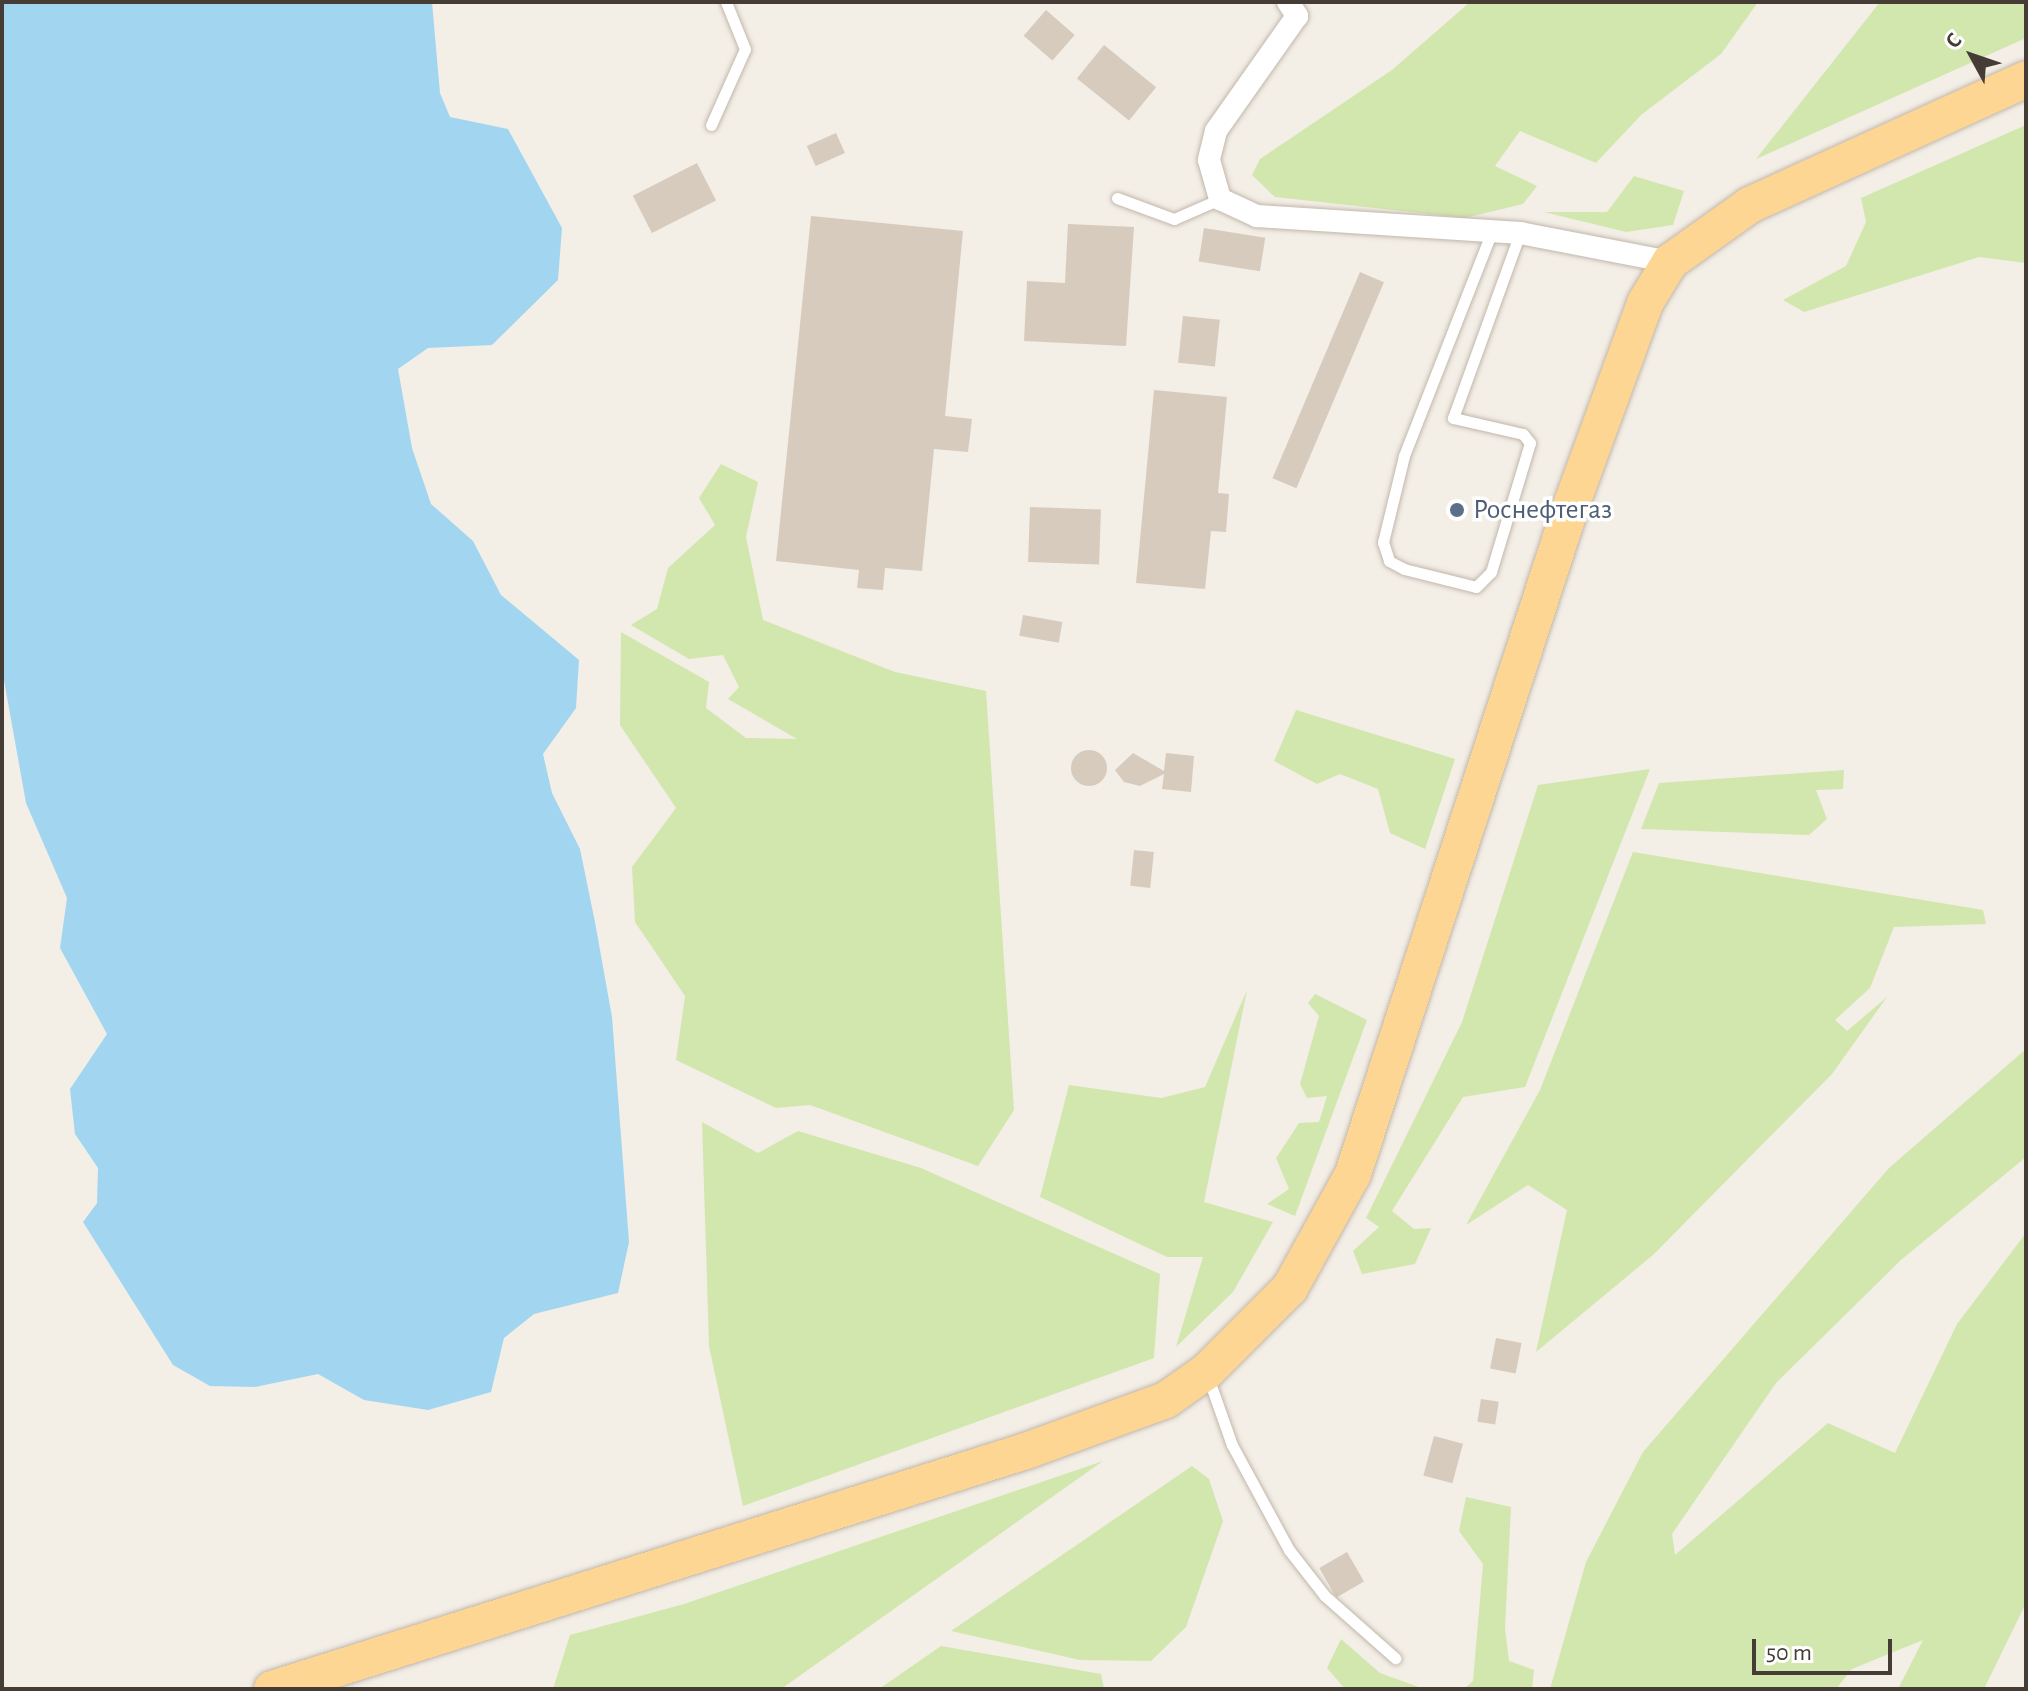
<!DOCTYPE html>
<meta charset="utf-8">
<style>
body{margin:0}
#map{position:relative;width:2028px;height:1691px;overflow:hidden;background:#f3eee6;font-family:"Alegreya Sans",sans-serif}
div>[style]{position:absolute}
.green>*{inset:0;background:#d2e7ae}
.water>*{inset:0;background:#a2d6f0}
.building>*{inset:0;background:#d7cbbe;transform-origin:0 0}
.round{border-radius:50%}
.roads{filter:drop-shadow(0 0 2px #c1b7ab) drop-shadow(0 0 2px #c1b7ab)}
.lane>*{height:11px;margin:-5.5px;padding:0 5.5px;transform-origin:5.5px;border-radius:5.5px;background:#fff}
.street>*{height:22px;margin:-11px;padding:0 11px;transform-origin:11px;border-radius:11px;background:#fff}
.primary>*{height:36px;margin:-18px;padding:0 18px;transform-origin:18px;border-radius:18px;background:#fdd694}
.dots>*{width:22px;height:22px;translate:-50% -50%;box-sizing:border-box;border:4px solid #fff;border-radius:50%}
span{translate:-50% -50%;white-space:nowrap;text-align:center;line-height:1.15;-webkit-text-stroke:7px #fff;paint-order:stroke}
.service-label{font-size:28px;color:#4e5e75}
.left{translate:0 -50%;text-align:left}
.frame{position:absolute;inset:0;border:4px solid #453d35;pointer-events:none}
.north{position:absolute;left:1932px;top:16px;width:80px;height:80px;-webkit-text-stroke:6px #fff;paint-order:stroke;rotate:310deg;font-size:22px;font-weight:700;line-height:32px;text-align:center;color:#453d35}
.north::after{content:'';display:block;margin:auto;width:28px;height:36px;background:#453d35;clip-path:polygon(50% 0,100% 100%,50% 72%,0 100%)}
.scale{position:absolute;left:1752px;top:1639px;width:140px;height:36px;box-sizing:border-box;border:4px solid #453d35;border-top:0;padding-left:10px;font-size:24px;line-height:28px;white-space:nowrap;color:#453d35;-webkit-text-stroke:6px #fff;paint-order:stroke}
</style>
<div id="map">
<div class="green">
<div style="clip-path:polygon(1470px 2px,1758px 2px,1721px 54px,1641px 115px,1596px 163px,1520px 131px,1495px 166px,1537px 186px,1523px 204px,1465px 218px,1275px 197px,1252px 175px,1260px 159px,1392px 70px)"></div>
<div style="clip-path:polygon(1880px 2px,2026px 2px,2026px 38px,1756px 159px)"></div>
<div style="clip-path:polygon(2026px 125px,2026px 263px,1979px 257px,1804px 312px,1783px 300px,1846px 266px,1866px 222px,1861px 198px)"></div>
<div style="clip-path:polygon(1634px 176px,1684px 191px,1673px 225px,1626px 232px,1544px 212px,1607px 212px)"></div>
<div style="clip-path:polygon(721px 464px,758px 482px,746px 537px,763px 620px,895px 672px,986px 691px,1014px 1110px,978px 1166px,810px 1105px,776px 1108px,676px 1060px,685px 996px,635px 922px,632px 867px,676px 808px,620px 725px,621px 632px,709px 682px,706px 708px,746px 738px,797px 739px,728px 699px,739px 687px,723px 655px,689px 659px,631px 625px,657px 609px,668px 568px,715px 525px,699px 498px)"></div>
<div style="clip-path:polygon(1296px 710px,1455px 759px,1425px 849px,1390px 833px,1378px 789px,1340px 774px,1317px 784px,1274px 761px)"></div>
<div style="clip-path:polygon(1650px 769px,1525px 1087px,1463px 1097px,1392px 1211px,1414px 1229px,1431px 1228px,1415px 1264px,1362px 1274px,1353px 1251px,1379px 1227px,1366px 1218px,1462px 1022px,1538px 785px)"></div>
<div style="clip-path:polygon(1844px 770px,1843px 789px,1816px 790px,1827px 819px,1809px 835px,1641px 829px,1659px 783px)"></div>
<div style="clip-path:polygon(1633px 852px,1983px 910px,1986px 924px,1894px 927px,1870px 988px,1835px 1020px,1847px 1031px,1887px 997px,1832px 1074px,1653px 1255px,1536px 1352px,1567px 1210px,1528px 1185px,1466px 1225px,1540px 1090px)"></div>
<div style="clip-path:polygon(1247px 990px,1204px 1202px,1273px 1222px,1233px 1292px,1176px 1347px,1203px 1257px,1167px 1257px,1040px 1197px,1069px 1085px,1161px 1098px,1205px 1087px)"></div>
<div style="clip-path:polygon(1315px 994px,1367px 1020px,1295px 1216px,1267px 1204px,1289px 1189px,1276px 1158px,1299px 1123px,1319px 1122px,1327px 1096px,1307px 1098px,1300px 1084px,1319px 1016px,1308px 1003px)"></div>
<div style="clip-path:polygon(2026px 1049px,2026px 1157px,1901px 1260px,1776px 1383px,1672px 1534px,1675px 1555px,1828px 1423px,1895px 1453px,1957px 1324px,2026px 1233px,2026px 1603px,1984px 1689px,1898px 1689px,1923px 1640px,1852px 1669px,1836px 1689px,1550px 1689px,1586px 1562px,1643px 1452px,1889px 1168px)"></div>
<div style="clip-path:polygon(702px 1122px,758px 1153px,798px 1131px,921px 1168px,1160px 1274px,1154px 1358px,743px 1506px,709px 1346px)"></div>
<div style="clip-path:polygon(1103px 1461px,781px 1689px,553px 1689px,570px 1635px,684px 1604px)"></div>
<div style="clip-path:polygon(1192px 1466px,1209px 1479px,1223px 1521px,1186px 1627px,1151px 1661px,1080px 1660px,951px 1631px)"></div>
<div style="clip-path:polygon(1466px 1497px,1511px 1507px,1505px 1628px,1509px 1661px,1534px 1670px,1532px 1689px,1464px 1689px,1473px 1681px,1483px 1564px,1459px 1531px)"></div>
<div style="clip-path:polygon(1341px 1639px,1380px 1673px,1424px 1689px,1345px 1689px,1327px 1668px)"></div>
<div style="clip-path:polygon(941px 1646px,1101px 1674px,1104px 1689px,879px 1689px)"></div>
</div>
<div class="water">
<div style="clip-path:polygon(2px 2px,432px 2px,440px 93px,450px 117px,508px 129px,562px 228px,558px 280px,492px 345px,428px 348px,398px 369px,412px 448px,431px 504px,473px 541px,501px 595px,579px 660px,576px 708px,543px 754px,552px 793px,580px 849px,595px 922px,612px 1017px,629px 1242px,618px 1293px,534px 1314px,504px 1338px,491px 1392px,428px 1410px,364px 1400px,318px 1374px,255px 1387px,210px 1386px,173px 1365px,83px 1222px,97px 1203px,98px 1168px,75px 1134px,70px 1089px,107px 1034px,60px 948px,67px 898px,26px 803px,2px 669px)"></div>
</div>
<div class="building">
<div style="left:1046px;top:10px;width:38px;height:34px;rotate:41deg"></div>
<div style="left:1104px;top:45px;width:67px;height:43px;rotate:39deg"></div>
<div style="left:836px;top:133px;width:22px;height:32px;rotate:66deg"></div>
<div style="left:697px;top:163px;width:42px;height:72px;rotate:63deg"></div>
<div style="clip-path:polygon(811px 216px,963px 231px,945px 416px,972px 419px,968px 452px,934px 449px,922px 571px,885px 568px,883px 590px,857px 588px,859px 570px,776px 561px)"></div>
<div style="clip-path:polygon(1068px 224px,1134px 227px,1126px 346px,1024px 341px,1027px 281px,1065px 283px)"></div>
<div style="left:1204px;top:228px;width:62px;height:34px;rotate:9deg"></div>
<div style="left:1360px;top:272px;width:26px;height:224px;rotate:23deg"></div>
<div style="left:1183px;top:316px;width:37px;height:47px;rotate:6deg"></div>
<div style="clip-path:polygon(1154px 390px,1227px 397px,1218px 493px,1229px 494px,1226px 532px,1211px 531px,1205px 589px,1136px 583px)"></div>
<div style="left:1030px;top:507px;width:71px;height:55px;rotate:2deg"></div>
<div style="left:1023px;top:615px;width:40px;height:21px;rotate:10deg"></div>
<div class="round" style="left:1071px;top:750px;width:36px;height:36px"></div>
<div style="clip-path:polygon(1133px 753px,1164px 771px,1166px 753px,1194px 756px,1191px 792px,1162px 789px,1164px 774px,1140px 786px,1124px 782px,1115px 770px)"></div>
<div style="left:1134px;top:850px;width:20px;height:36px;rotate:6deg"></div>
<div style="left:1496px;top:1338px;width:26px;height:31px;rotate:11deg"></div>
<div style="left:1481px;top:1399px;width:18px;height:23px;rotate:9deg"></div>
<div style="left:1434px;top:1436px;width:30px;height:41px;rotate:15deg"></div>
<div style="left:1347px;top:1552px;width:34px;height:32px;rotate:60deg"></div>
</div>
<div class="roads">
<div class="lane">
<div style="left:711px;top:125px;width:83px;rotate:-65.9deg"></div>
<div style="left:745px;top:49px;width:51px;rotate:-112deg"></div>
<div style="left:1117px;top:198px;width:61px;rotate:20.2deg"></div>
<div style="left:1174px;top:219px;width:50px;rotate:-23.5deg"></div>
<div style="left:1492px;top:231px;width:242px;rotate:111.4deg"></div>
<div style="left:1404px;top:456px;width:89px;rotate:103.7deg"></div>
<div style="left:1383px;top:542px;width:20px;rotate:72deg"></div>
<div style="left:1389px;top:561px;width:17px;rotate:28deg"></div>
<div style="left:1404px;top:569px;width:74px;rotate:14deg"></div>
<div style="left:1476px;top:587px;width:21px;rotate:-45deg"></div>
<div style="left:1491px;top:572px;width:135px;rotate:-73.2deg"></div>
<div style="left:1530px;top:443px;width:11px;rotate:-128deg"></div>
<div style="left:1523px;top:434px;width:72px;rotate:-167.1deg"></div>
<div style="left:1453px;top:418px;width:197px;rotate:-70.1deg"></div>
<div style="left:1208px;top:1377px;width:72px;rotate:70.6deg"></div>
<div style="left:1232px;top:1445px;width:119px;rotate:61.5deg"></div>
<div style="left:1289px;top:1550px;width:58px;rotate:52deg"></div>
<div style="left:1325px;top:1596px;width:94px;rotate:41.5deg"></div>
</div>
<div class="street">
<div style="left:1288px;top:2px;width:17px;rotate:57deg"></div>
<div style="left:1297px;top:16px;width:141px;rotate:125.2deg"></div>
<div style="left:1216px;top:131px;width:30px;rotate:104deg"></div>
<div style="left:1209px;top:160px;width:41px;rotate:74.2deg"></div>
<div style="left:1220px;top:199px;width:41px;rotate:24.7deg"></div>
<div style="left:1257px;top:216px;width:264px;rotate:3.7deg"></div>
<div style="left:1520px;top:233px;width:153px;rotate:10.9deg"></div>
</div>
<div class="primary">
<div style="left:272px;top:1689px;width:791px;rotate:-17.52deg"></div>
<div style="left:1026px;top:1451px;width:149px;rotate:-20deg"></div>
<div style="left:1166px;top:1400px;width:50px;rotate:-35.3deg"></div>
<div style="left:1207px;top:1371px;width:117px;rotate:-45deg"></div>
<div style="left:1290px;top:1288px;width:130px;rotate:-61.1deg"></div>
<div style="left:1353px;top:1174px;width:706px;rotate:-71.92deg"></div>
<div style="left:1572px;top:503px;width:213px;rotate:-69.9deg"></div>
<div style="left:1645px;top:303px;width:48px;rotate:-58.6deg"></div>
<div style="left:1670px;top:262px;width:98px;rotate:-35.5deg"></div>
<div style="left:1750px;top:205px;width:303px;rotate:-24.5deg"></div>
</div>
</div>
<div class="dots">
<div style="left:1457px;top:510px;background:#5c6f8a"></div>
</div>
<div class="service-label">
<span class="left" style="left:1473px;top:510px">Роснефтегаз</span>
</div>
<div class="frame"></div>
<div class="north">С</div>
<div class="scale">50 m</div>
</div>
